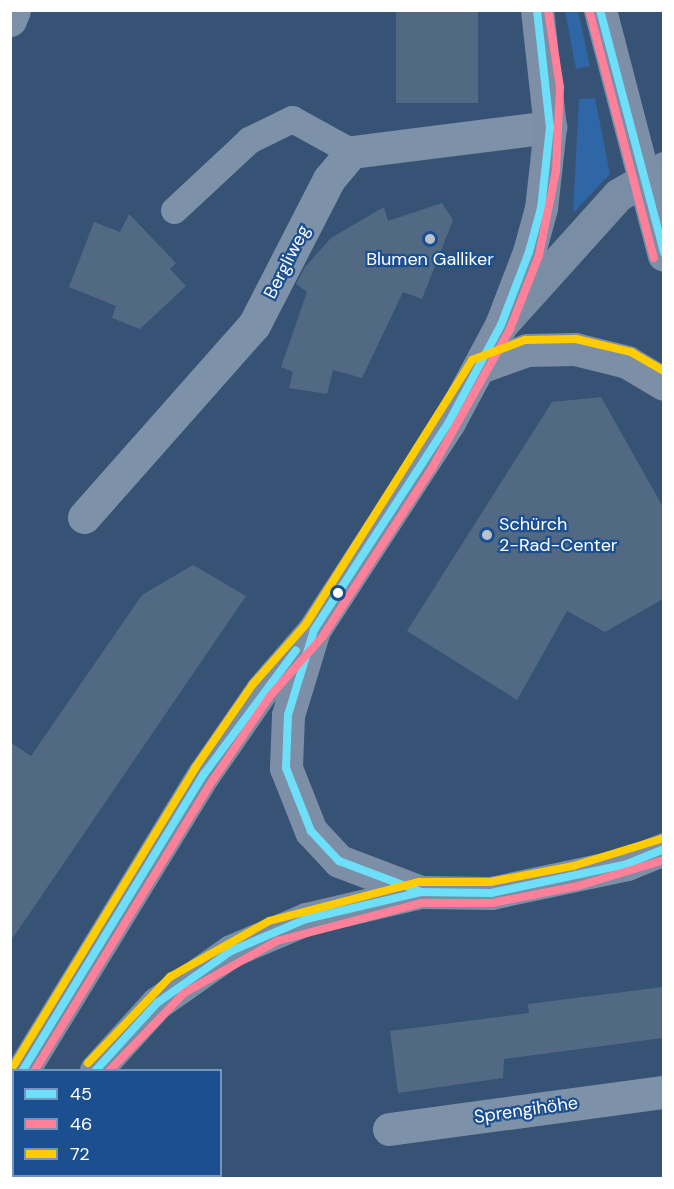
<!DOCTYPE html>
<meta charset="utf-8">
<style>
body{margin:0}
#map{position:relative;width:674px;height:1189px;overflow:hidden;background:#365274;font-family:"DM Sans",sans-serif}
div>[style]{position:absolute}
.green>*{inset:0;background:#2f66a5}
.building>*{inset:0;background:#526984;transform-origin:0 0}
.lane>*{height:27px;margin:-13.5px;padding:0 13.5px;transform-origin:13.5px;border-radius:13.5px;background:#7d92a8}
.street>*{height:33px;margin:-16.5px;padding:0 16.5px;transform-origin:16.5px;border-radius:16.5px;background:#7d92a8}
.secondary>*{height:33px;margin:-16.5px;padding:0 16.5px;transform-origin:16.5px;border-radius:16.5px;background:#798da4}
.primary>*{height:33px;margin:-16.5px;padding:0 16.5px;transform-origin:16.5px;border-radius:16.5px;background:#7d8ea7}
.bus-1>*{height:8px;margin:-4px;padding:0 4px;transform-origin:4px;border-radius:4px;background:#6ddff8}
.bus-2>*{height:8px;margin:-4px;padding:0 4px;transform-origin:4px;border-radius:4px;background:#ff8098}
.bus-3>*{height:8px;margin:-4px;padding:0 4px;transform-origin:4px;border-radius:4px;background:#fc0}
.dots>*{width:16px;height:16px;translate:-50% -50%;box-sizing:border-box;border:3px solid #1b4f8f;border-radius:50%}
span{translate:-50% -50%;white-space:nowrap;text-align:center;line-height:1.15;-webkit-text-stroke:4.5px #1b4f8f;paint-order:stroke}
.poi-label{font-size:18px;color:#fff}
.left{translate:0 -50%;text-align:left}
.street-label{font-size:18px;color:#fff}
.frame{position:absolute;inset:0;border:12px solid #fff;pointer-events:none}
.legend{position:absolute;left:12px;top:1069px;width:210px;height:108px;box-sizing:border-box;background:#1b4f8f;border:2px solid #7695bc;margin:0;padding:8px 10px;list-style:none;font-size:18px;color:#fff}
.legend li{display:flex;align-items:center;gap:12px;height:30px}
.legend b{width:30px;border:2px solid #7695bc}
</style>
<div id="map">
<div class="green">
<div style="clip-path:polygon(565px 11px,578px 11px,590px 66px,576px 69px)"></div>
<div style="clip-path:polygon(595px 98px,610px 174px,573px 213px,579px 99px)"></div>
</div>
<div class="building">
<div style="left:396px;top:10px;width:82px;height:93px"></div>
<div style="clip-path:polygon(442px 203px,453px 220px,422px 299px,403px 292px,362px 378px,333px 370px,327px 394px,289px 388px,293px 372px,281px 367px,307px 292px,296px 284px,305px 267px,331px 238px,384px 207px,388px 221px)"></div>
<div style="clip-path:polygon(129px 214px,176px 263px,170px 269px,186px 286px,140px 329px,112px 318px,116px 306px,69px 287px,94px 222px,120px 232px)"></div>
<div style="clip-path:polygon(601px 397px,663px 507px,663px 599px,605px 632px,567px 611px,517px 700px,407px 631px,552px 402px)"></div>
<div style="clip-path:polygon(193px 565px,246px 596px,10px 942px,10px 742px,31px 756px,142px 595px)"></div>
<div style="clip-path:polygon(663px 987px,663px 1038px,504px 1059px,503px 1078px,398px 1093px,390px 1031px,529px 1013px,528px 1004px)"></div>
</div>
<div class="lane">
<div style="left:174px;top:210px;width:103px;rotate:-43deg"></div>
<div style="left:249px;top:140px;width:48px;rotate:-26deg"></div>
<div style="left:292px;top:119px;width:68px;rotate:28.8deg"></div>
</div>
<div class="street">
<div style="left:10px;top:20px;width:11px;rotate:-68deg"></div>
<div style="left:84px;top:517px;width:256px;rotate:-48.5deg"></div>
<div style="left:254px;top:325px;width:164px;rotate:-62.8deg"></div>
<div style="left:329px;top:179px;width:35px;rotate:-50deg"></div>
<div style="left:352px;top:152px;width:200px;rotate:-7.2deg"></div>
<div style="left:389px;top:1129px;width:277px;rotate:-7.7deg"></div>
</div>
<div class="secondary">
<div style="left:501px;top:325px;width:175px;rotate:-48deg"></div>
<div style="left:618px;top:195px;width:53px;rotate:-30.4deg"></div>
<div style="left:23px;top:1070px;width:347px;rotate:-58.6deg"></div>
<div style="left:204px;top:774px;width:102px;rotate:-55.4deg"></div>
<div style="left:262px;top:690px;width:79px;rotate:-49.1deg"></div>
<div style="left:96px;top:1070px;width:91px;rotate:-47.7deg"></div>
<div style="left:157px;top:1003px;width:90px;rotate:-35.1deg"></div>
<div style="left:231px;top:951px;width:82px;rotate:-23.1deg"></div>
<div style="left:306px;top:919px;width:118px;rotate:-13.2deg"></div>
<div style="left:22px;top:1178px;width:3px;rotate:-45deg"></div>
</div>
<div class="primary">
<div style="left:537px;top:10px;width:118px;rotate:83.7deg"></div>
<div style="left:550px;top:127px;width:81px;rotate:96.3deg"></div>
<div style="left:541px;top:208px;width:46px;rotate:105.3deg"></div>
<div style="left:529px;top:252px;width:78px;rotate:111deg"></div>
<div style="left:501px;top:325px;width:110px;rotate:118.2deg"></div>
<div style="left:449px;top:422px;width:248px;rotate:123deg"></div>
<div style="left:314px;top:630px;width:89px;rotate:107deg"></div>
<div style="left:288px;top:715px;width:53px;rotate:92.2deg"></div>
<div style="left:286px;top:768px;width:68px;rotate:68.4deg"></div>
<div style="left:311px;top:831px;width:41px;rotate:47deg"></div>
<div style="left:339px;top:861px;width:88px;rotate:20.7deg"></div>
<div style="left:421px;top:892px;width:70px;rotate:0.8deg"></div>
<div style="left:491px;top:893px;width:139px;rotate:-12deg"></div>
<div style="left:627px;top:864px;width:40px;rotate:-22deg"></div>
<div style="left:600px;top:10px;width:253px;rotate:75.4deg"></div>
<div style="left:480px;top:367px;width:50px;rotate:-19.9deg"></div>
<div style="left:527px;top:350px;width:48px;rotate:-1.2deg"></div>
<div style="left:575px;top:349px;width:54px;rotate:14deg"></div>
<div style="left:627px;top:362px;width:43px;rotate:30.7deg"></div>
</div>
<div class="bus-1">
<div style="left:537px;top:10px;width:118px;rotate:83.7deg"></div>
<div style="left:550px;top:127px;width:81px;rotate:96.3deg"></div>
<div style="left:541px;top:208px;width:46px;rotate:105.3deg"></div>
<div style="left:529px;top:252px;width:78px;rotate:111deg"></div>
<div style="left:501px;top:325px;width:110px;rotate:118.2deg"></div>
<div style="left:449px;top:422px;width:248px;rotate:123deg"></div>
<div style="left:314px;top:630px;width:89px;rotate:107deg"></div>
<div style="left:288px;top:715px;width:53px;rotate:92.2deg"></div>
<div style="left:286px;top:768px;width:68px;rotate:68.4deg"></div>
<div style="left:311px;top:831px;width:41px;rotate:47deg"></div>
<div style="left:339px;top:861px;width:88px;rotate:20.7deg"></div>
<div style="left:421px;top:892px;width:70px;rotate:0.8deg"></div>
<div style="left:491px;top:893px;width:139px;rotate:-12deg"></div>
<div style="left:627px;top:864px;width:40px;rotate:-22deg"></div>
<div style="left:600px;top:10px;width:251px;rotate:75.2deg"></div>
<div style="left:23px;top:1070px;width:347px;rotate:-58.6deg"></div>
<div style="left:204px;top:774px;width:154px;rotate:-53.4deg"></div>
<div style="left:96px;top:1070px;width:91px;rotate:-47.7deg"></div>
<div style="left:157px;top:1003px;width:90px;rotate:-35.1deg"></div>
<div style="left:231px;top:951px;width:82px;rotate:-23.1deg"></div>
<div style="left:306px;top:919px;width:118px;rotate:-13.2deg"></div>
</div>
<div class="bus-2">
<div style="left:590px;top:13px;width:253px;rotate:75.4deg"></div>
<div style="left:35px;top:1070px;width:340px;rotate:-58.5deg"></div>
<div style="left:213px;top:780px;width:102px;rotate:-55.8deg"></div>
<div style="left:270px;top:696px;width:80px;rotate:-48.5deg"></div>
<div style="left:323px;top:636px;width:198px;rotate:-57deg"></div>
<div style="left:431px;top:470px;width:162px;rotate:-60.7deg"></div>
<div style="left:510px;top:329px;width:79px;rotate:-68.6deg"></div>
<div style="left:539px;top:255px;width:86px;rotate:-78.6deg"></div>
<div style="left:556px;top:171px;width:84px;rotate:-87.3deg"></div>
<div style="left:560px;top:87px;width:78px;rotate:-98.9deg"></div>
<div style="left:110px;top:1070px;width:107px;rotate:-46.1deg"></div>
<div style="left:184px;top:993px;width:107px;rotate:-29.2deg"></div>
<div style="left:277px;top:941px;width:150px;rotate:-14.7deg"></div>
<div style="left:422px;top:903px;width:70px"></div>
<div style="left:492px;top:903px;width:88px;rotate:-11.2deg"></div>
<div style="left:578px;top:886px;width:90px;rotate:-16.8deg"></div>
</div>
<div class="bus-3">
<div style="left:88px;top:1063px;width:119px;rotate:-46.4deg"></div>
<div style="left:170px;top:977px;width:114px;rotate:-29.5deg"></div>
<div style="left:269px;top:921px;width:155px;rotate:-14.6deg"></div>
<div style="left:419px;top:882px;width:71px"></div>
<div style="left:490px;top:882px;width:85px;rotate:-10.9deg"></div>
<div style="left:573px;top:866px;width:92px;rotate:-17.1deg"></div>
<div style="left:14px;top:1065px;width:348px;rotate:-58.6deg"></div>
<div style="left:195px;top:768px;width:102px;rotate:-55.4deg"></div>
<div style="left:253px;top:684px;width:80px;rotate:-48.5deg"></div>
<div style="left:306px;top:624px;width:312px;rotate:-57.8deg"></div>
<div style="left:472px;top:360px;width:57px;rotate:-20.7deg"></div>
<div style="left:525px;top:340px;width:51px;rotate:-1.1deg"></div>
<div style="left:576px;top:339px;width:57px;rotate:13.3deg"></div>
<div style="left:631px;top:352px;width:38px;rotate:30deg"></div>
</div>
<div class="dots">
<div style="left:430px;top:239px;background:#b9c2ce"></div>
<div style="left:487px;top:535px;background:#b9c2ce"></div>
<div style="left:338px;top:593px;background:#fff"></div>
</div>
<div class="poi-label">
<span style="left:430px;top:259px">Blumen Galliker</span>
<span class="left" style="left:499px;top:535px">Schürch<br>2-Rad-Center</span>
</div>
<div class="street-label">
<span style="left:287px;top:262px;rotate:-63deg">Bergliweg</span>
<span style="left:526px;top:1110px;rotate:-8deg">Sprengihöhe</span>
</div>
<div class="frame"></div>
<ul class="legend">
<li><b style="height:8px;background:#6ddff8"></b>45</li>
<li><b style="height:8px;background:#ff8098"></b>46</li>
<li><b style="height:8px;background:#fc0"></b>72</li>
</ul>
</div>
